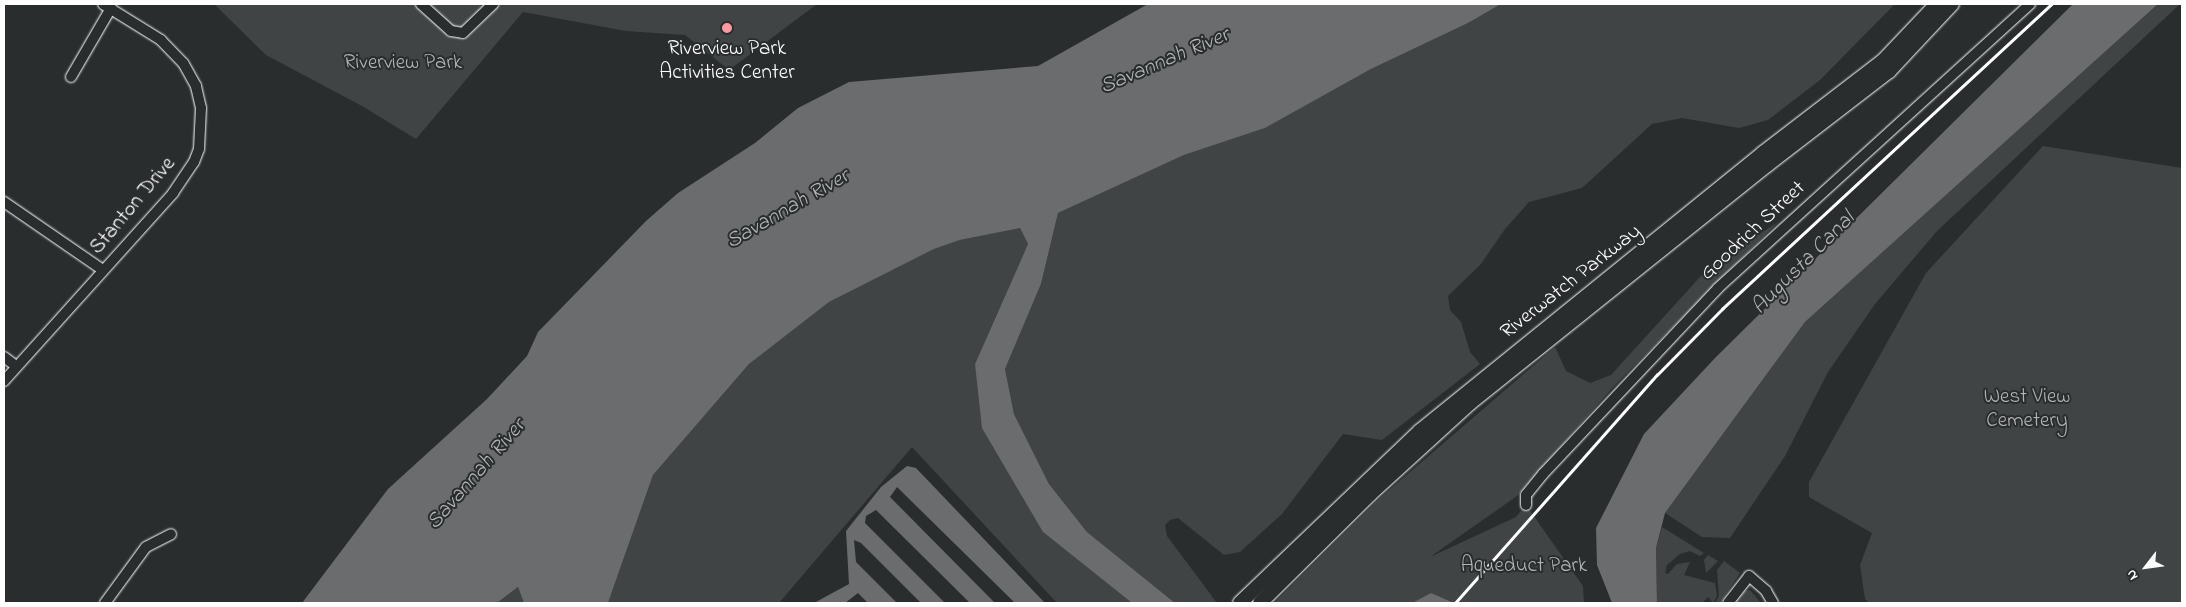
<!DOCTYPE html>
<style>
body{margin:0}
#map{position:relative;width:2186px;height:607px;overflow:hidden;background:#2a2d2e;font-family:"Indie Flower",sans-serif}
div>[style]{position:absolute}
.green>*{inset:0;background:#414445}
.water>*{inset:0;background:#6a6c6d}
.roads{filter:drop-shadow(0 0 1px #fff) drop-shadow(0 0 1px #fff)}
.minor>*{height:10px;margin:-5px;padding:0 5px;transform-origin:5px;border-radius:5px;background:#2a2d2e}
.major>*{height:14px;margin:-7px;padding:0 7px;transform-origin:7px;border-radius:7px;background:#2a2d2e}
.rail>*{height:2.5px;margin:-1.25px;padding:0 1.25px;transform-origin:1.25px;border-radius:1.25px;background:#fff}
.dots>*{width:14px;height:14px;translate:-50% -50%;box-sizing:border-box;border:2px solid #2a2d2e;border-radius:50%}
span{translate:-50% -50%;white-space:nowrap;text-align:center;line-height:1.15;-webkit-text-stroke:4px #2a2d2e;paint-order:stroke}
.poi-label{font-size:21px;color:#fff}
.park-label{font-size:21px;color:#b3b4b5}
.street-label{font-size:21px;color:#fff}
.water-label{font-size:22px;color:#b4b6b6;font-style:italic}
.frame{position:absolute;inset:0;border:5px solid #fff;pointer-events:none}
.north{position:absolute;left:2121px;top:542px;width:50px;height:50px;-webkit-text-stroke:4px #2a2d2e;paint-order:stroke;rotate:240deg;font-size:14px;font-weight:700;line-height:20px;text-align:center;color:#fff}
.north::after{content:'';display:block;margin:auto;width:18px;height:22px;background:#fff;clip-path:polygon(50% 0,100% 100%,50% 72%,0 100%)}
</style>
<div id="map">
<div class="green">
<div style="clip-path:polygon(214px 4px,817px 4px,729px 70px,685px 35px,626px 31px,523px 12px,416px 139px,362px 106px,266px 55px)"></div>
<div style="clip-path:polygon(1501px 4px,1895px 4px,1820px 80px,1768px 120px,1739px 128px,1682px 118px,1652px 124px,1582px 188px,1529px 202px,1505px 229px,1481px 264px,1448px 296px,1450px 310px,1461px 322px,1470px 352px,1480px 364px,1382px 440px,1343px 434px,1282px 514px,1240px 552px,1224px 555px,1178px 518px,1170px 520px,1165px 525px,1167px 536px,1217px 603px,1175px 603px,1087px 532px,1049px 484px,1014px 414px,1005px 369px,1041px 284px,1058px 213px,1184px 155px,1265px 128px,1371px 69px,1468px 23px)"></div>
<div style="clip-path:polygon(2158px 4px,2180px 4px,1937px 231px,1875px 304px,1828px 372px,1785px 456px,1730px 538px,1702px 537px,1665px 513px,1805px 322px)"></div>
<div style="clip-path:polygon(2043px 146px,2182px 168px,2182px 603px,1870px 603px,1865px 599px,1860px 565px,1872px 533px,1809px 497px,1809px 482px,1926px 273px)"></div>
<div style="clip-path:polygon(1778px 222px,1613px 387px,1517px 496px,1430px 557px,1516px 517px,1526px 505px,1583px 586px,1584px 603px,1444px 603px,1431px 593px,1412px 603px,1274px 603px,1380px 498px,1555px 347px,1566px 371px,1590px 383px,1611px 375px,1710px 266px)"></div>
<div style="clip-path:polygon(1020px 228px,1028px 244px,975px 364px,1043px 532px,1132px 603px,1057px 603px,912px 447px,779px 603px,608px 603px,653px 475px,749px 364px,829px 302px,934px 249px,960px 240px)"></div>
<div style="clip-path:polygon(1662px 527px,1704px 553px,1700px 556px,1690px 551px,1680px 554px,1667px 565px,1665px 573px,1668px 574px,1677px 564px,1690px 562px,1684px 575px,1715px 583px,1717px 596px,1713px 603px,1708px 597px,1702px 603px,1657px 603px,1656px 548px)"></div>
<div style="clip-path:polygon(1708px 555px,1718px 561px,1706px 573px,1704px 560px)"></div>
<div style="clip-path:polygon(1724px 561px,1740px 573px,1720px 603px,1715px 603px,1719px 596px,1717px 570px)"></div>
<div style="clip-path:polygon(518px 587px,524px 603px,497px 603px)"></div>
<div style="clip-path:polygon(1750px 590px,1761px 603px,1735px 603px,1744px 591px)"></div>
</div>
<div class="water">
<div style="clip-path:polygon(1148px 4px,1501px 4px,1468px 23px,1371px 69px,1265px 128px,1184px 155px,1058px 213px,1041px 284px,1005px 369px,1014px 414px,1049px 484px,1087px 532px,1175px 603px,1132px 603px,1043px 532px,982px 428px,975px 364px,1028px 244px,1020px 228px,960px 240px,934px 249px,829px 302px,749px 364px,653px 475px,608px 603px,524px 603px,518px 587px,497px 603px,302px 603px,388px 489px,487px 399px,527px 356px,538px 332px,646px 221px,678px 193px,755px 143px,798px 108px,849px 82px,1038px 66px)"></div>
<div style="clip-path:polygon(2073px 4px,2158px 4px,1805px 322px,1665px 513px,1656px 548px,1657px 603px,1612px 603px,1597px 565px,1596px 528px,1644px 434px,1715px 358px)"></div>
<div style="clip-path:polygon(907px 466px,916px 468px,1045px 603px,1015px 603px,897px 487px,890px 497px,995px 603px,970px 603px,876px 510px,866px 516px,865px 523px,945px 603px,921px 603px,861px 543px,854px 540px,856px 562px,897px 603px,868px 603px,858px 593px,845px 603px,814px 603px,849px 584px,846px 531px,881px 487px)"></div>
<div style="clip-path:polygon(1431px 593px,1447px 600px,1453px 603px,1412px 603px)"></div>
</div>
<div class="roads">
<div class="minor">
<div style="left:421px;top:4px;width:40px;rotate:42deg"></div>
<div style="left:451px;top:31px;width:12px;rotate:9deg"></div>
<div style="left:463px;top:33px;width:42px;rotate:-44deg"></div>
<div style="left:71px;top:77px;width:80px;rotate:-59.9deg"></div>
<div style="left:4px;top:202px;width:120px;rotate:34.5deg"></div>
<div style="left:4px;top:357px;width:15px;rotate:37deg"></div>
<div style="left:4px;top:381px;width:253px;rotate:-48deg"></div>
<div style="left:173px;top:193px;width:37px;rotate:-56deg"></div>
<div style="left:194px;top:162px;width:14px;rotate:-69deg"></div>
<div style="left:199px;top:149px;width:41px;rotate:-87.2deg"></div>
<div style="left:201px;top:108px;width:23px;rotate:-103deg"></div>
<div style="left:196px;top:86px;width:26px;rotate:-119deg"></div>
<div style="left:183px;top:63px;width:32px;rotate:-134deg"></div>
<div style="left:161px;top:40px;width:68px;rotate:-148.2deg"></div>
<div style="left:1526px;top:505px;width:10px;rotate:-90deg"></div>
<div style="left:1526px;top:495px;width:27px;rotate:-51deg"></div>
<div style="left:1543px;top:474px;width:255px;rotate:-46.7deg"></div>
<div style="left:1718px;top:288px;width:422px;rotate:-42.3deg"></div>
<div style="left:105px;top:603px;width:69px;rotate:-53.8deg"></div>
<div style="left:146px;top:547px;width:28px;rotate:-27deg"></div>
<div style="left:1728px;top:603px;width:34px;rotate:-52deg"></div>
<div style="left:1749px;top:576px;width:23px;rotate:41deg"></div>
<div style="left:1766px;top:591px;width:14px;rotate:60deg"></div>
</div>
<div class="major">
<div style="left:1240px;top:603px;width:249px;rotate:-43.7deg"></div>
<div style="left:1420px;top:431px;width:442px;rotate:-39deg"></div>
<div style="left:1763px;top:153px;width:151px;rotate:-37.5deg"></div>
<div style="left:1883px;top:61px;width:79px;rotate:-46.5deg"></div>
<div style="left:1260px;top:603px;width:155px;rotate:-44.7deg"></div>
<div style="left:1370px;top:494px;width:135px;rotate:-42.3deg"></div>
<div style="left:1470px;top:403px;width:381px;rotate:-38.7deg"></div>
<div style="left:1767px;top:165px;width:154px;rotate:-37.6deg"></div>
<div style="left:1889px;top:71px;width:92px;rotate:-46.8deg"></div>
</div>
</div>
<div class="rail">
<div style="left:1455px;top:603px;width:305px;rotate:-48.5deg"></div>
<div style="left:1657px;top:375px;width:93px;rotate:-45.4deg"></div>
<div style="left:1722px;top:309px;width:449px;rotate:-42.8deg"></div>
</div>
<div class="dots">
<div style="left:727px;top:28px;background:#ff9aa2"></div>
</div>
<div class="poi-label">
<span style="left:727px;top:61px">Riverview Park<br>Activities Center</span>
</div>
<div class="park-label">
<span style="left:403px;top:63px">Riverview Park</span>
<span style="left:2027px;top:409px">West View<br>Cemetery</span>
<span style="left:1524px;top:566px">Aqueduct Park</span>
</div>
<div class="street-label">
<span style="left:133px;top:206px;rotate:-50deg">Stanton Drive</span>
<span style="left:1753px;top:231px;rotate:-43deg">Goodrich Street</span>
<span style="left:1571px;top:282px;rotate:-38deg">Riverwatch Parkway</span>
</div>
<div class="water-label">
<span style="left:1165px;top:62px;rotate:-23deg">Savannah River</span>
<span style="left:788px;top:210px;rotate:-30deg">Savannah River</span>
<span style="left:1804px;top:264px;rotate:-45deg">Augusta Canal</span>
<span style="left:477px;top:475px;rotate:-49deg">Savannah River</span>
</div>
<div class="frame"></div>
<div class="north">N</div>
</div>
